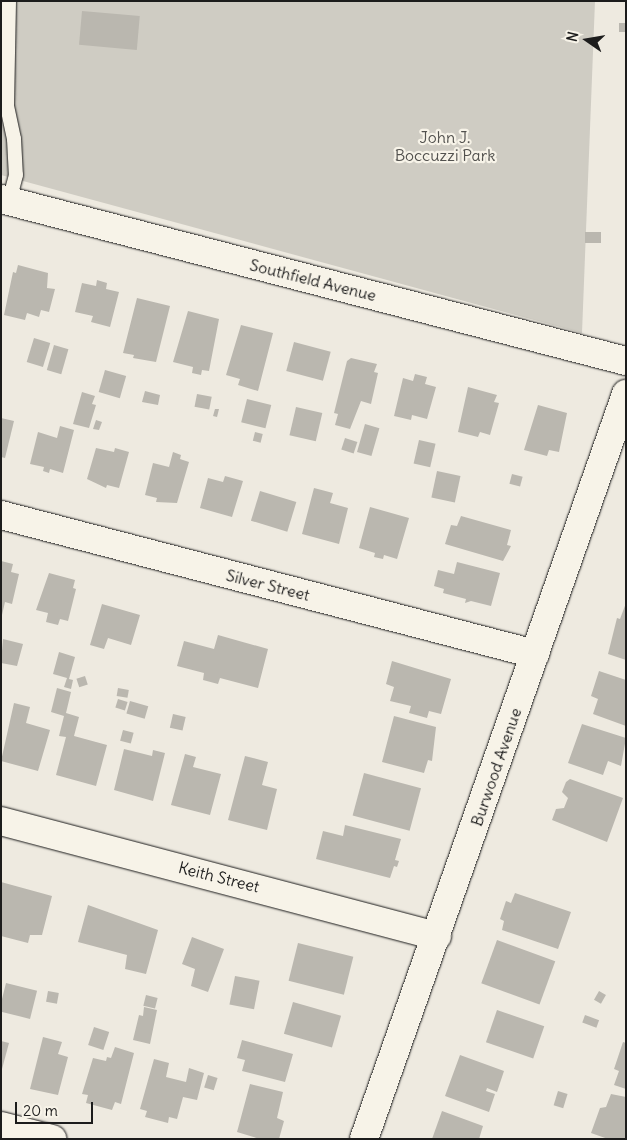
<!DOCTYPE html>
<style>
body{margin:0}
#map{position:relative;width:627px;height:1140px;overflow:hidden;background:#eeeae0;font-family:Delius,sans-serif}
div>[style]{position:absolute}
.green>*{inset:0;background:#cfccc3}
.building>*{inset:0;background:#bab7af;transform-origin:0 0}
.roads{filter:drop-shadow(0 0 1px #1c1c1c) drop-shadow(0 0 1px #1c1c1c)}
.service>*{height:14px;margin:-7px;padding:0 7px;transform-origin:7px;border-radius:7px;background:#f7f3e8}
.minor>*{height:28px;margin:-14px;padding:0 14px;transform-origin:14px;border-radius:14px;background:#f7f3e8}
.tertiary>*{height:28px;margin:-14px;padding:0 14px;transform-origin:14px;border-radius:14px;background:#f7f3e8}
span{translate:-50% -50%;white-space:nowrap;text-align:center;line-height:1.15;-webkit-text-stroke:4.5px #f7f3e8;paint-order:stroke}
.park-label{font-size:16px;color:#52514e}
.street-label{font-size:16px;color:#1c1c1c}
.frame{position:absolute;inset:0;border:2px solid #1c1c1c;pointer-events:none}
.north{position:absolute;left:562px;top:15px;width:50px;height:50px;-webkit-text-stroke:4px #f7f3e8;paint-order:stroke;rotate:283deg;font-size:14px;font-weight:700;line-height:20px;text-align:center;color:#1c1c1c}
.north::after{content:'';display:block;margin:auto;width:18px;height:22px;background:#1c1c1c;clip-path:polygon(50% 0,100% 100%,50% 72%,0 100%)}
.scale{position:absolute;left:15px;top:1102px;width:78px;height:22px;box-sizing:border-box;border:2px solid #1c1c1c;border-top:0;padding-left:6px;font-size:15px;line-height:18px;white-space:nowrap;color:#1c1c1c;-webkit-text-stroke:4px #f7f3e8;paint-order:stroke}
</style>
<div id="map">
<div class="green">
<div style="clip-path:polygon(1px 1px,595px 1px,582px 333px,1px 175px)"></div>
</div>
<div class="building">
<div style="left:82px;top:11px;width:58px;height:34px;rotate:5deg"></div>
<div style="left:619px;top:23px;width:7px;height:9px"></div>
<div style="left:601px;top:232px;width:11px;height:16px;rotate:90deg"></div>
<div style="clip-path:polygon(18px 265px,48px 273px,47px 288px,55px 289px,49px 312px,41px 310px,39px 317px,27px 313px,25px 320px,4px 315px,13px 272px,16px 273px)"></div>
<div style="clip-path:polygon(97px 280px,107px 283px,106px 289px,119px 292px,110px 327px,91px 322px,93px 316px,75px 312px,82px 283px,96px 286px)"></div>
<div style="clip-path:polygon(137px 298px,170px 306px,156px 362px,133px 358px,134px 355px,123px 353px)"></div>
<div style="clip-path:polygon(188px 311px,219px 319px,209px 371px,202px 370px,201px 375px,192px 373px,193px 367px,173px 362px)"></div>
<div style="clip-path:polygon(241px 325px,273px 333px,258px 391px,238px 385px,240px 379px,226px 375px)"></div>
<div style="left:34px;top:338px;width:17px;height:25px;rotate:17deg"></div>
<div style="left:294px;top:342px;width:38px;height:30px;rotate:15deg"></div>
<div style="left:54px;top:345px;width:15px;height:26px;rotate:16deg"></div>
<div style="clip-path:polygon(351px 358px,377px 364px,374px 372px,378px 373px,371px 404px,361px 401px,350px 429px,335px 425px,338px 414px,334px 413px,347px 361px)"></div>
<div style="left:105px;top:370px;width:22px;height:23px;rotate:16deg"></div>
<div style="clip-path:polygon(415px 374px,427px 377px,425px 384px,436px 387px,427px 419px,412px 415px,411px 420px,394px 416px,403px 378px,413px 381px)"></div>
<div style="clip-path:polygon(468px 387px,497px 395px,494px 402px,499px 403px,490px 435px,480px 432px,478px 437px,458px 432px)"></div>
<div style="clip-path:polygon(145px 391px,160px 395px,158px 405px,142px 402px)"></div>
<div style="clip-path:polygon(82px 392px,95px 396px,92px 404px,96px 405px,89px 428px,73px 424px)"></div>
<div style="left:197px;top:394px;width:15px;height:13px;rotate:11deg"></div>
<div style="left:247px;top:399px;width:25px;height:24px;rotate:14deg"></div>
<div style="clip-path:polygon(538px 405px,567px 413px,559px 452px,549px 450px,547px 456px,524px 450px)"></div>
<div style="left:296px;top:407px;width:27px;height:29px;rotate:13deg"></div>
<div style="clip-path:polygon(215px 409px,219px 409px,217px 417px,213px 416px)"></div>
<div style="clip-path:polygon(1px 418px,14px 421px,5px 458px,1px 457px)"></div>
<div style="clip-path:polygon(96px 420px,102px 422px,99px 430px,93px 429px)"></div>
<div style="left:365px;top:424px;width:15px;height:29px;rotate:16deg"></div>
<div style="clip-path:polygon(60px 426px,74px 430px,63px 473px,50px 469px,49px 473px,43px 471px,44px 467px,30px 464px,38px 432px,57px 438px)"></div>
<div style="left:255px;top:432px;width:8px;height:9px;rotate:14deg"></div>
<div style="left:345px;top:438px;width:13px;height:12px;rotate:18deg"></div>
<div style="left:419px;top:440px;width:17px;height:24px;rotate:13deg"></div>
<div style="clip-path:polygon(96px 448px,114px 452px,115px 448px,129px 452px,119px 488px,107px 485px,106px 488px,87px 479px)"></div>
<div style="clip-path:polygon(173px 452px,181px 455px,180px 459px,189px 462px,177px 503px,156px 502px,157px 498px,145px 495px,153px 463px,169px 467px)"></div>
<div style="left:437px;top:471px;width:24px;height:27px;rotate:12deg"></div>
<div style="left:512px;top:474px;width:11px;height:10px;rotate:15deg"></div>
<div style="clip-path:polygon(225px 476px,243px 481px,232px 517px,200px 508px,208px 478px,223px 482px)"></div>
<div style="clip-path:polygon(314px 488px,333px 493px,330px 503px,348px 508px,339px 544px,302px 534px)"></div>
<div style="left:260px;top:491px;width:38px;height:31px;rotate:17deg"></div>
<div style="clip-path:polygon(370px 507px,409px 518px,397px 559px,384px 555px,383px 559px,374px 557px,375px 553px,359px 548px)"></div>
<div style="clip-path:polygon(461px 516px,511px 530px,507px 545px,511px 546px,503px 561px,445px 544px,451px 525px,457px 526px)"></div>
<div style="clip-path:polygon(1px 561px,13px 564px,11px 572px,19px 574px,12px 604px,5px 602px,2px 615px)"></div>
<div style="clip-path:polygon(457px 562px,500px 573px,491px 606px,471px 601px,465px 603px,466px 599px,443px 593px,444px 589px,434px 586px,438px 570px,454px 574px)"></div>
<div style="clip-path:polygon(49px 573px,75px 580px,73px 588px,76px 589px,68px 621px,60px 619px,58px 625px,46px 622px,48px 613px,36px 610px)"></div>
<div style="clip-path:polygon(626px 603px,626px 660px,608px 654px,617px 618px,620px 619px)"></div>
<div style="clip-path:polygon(102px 604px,140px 615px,131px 645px,108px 638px,104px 649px,90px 645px)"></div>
<div style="clip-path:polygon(218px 635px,268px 649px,258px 688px,220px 678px,218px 684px,203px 680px,204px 673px,177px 666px,184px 641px,214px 649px)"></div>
<div style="clip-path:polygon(3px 639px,23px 644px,17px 666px,1px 663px)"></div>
<div style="clip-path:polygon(59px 652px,75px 657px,69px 679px,73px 680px,71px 689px,64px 687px,67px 678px,53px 674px)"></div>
<div style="clip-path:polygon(392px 661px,451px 679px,441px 714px,429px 711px,427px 718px,409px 713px,411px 706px,390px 701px,394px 687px,386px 684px)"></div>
<div style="clip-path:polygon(599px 671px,626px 680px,626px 726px,593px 714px,598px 699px,591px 696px)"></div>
<div style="left:85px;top:676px;width:9px;height:9px;rotate:72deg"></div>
<div style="clip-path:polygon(57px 688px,71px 692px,66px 713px,79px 717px,74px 736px,107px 745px,96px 786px,56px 775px,66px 737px,59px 736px,64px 716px,51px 712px)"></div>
<div style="left:118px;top:688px;width:11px;height:8px;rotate:10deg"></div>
<div style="left:118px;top:699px;width:10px;height:9px;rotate:17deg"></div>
<div style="left:130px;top:701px;width:19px;height:13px;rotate:16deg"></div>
<div style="clip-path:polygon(14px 703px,30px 707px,26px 723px,50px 730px,38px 771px,1px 761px)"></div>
<div style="left:173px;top:714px;width:13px;height:14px;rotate:13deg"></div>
<div style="clip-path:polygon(394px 716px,436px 727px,432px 761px,428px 760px,424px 773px,382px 762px)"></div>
<div style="clip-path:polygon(582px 724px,626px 738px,621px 766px,608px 761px,603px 775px,568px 763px)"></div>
<div style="left:123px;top:730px;width:11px;height:11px;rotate:15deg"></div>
<div style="clip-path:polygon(124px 749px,152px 756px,153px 750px,165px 753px,153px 801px,114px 790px)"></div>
<div style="clip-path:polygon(185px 754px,196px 757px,193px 767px,221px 774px,210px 815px,171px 805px)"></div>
<div style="clip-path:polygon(245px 756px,268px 762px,262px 785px,277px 789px,267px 830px,228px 820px)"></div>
<div style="left:364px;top:773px;width:59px;height:44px;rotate:15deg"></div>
<div style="clip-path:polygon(570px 779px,623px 798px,607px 842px,552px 820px,556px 809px,564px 808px,568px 798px,562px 792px,566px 782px)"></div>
<div style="clip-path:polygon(345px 825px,401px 839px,395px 860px,399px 861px,397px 867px,394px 866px,390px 878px,316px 859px,323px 831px,343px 836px)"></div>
<div style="clip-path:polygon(1px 882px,52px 896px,42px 935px,30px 935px,28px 943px,1px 936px)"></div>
<div style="clip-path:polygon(515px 893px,571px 912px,558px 949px,502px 930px,504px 921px,500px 919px,506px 901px,511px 903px)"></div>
<div style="clip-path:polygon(88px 905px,158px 930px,146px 974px,125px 969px,127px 955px,78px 942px)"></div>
<div style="clip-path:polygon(192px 937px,224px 949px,208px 992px,191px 986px,195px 969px,182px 964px)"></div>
<div style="left:497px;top:940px;width:62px;height:46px;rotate:20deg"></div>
<div style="left:298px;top:943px;width:57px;height:39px;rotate:14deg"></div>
<div style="left:235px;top:976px;width:25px;height:29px;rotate:11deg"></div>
<div style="left:6px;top:983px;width:32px;height:29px;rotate:14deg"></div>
<div style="left:48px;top:991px;width:11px;height:11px;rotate:10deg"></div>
<div style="left:599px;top:991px;width:8px;height:10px;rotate:30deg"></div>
<div style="left:146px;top:995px;width:12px;height:11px;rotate:14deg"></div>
<div style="left:293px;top:1002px;width:50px;height:33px;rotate:16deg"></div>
<div style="clip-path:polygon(144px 1007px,157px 1010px,150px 1044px,133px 1040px,139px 1015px,143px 1016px)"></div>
<div style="left:497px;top:1010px;width:50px;height:34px;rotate:19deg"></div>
<div style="left:585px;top:1015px;width:15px;height:8px;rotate:20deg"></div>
<div style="left:94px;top:1027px;width:16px;height:19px;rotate:18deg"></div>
<div style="clip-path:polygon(43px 1037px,62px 1042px,58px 1054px,68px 1057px,58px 1095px,30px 1089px)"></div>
<div style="clip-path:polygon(242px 1040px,293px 1054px,285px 1082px,242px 1071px,245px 1060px,237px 1058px)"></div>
<div style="clip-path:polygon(1px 1041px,9px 1043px,2px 1069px,1px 1069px)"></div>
<div style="clip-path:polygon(623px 1042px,626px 1043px,626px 1089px,614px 1085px,619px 1071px,614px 1069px)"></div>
<div style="clip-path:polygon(115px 1047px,134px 1053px,121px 1104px,115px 1102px,112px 1110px,86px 1103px,88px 1095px,82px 1094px,93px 1058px,106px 1061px,107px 1057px,111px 1058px)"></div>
<div style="clip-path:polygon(460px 1055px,504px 1071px,497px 1092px,487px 1088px,486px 1091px,495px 1094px,489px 1112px,445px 1096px)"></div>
<div style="clip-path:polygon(154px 1059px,169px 1063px,166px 1077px,186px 1082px,189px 1068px,204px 1073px,197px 1100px,183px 1097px,177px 1119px,169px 1117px,168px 1123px,145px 1117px,147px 1111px,140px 1109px)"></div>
<div style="left:208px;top:1075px;width:10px;height:13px;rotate:17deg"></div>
<div style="clip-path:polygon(250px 1084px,283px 1092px,277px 1118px,284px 1121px,279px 1139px,260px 1139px,237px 1132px)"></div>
<div style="left:558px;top:1091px;width:10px;height:15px;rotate:17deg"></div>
<div style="clip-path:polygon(611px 1094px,626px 1097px,626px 1139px,608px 1139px,591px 1133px,600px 1108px,606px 1107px)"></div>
<div style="clip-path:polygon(442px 1111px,483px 1126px,479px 1139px,432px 1139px)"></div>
</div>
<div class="roads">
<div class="service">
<div style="left:9px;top:1px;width:105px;rotate:91.1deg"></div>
<div style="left:7px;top:106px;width:34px;rotate:78deg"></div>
<div style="left:14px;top:139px;width:36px;rotate:87deg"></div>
<div style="left:16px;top:175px;width:27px;rotate:105deg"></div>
</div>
<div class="minor">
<div style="left:1px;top:515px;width:552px;rotate:14.59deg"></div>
<div style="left:1px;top:821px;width:451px;rotate:14.8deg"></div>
<div style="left:1px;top:1126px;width:53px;rotate:14.3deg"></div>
</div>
<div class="tertiary">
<div style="left:1px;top:199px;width:646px;rotate:14.53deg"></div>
<div style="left:364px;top:1139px;width:790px;rotate:-70.62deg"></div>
</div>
</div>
<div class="park-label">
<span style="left:445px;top:146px">John J.<br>Boccuzzi Park</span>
</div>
<div class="street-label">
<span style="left:313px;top:280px;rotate:14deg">Southfield Avenue</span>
<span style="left:268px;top:585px;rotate:14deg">Silver Street</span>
<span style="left:496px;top:767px;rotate:-71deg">Burwood Avenue</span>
<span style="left:219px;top:877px;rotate:14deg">Keith Street</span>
</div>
<div class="frame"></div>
<div class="north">N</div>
<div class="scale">20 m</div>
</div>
